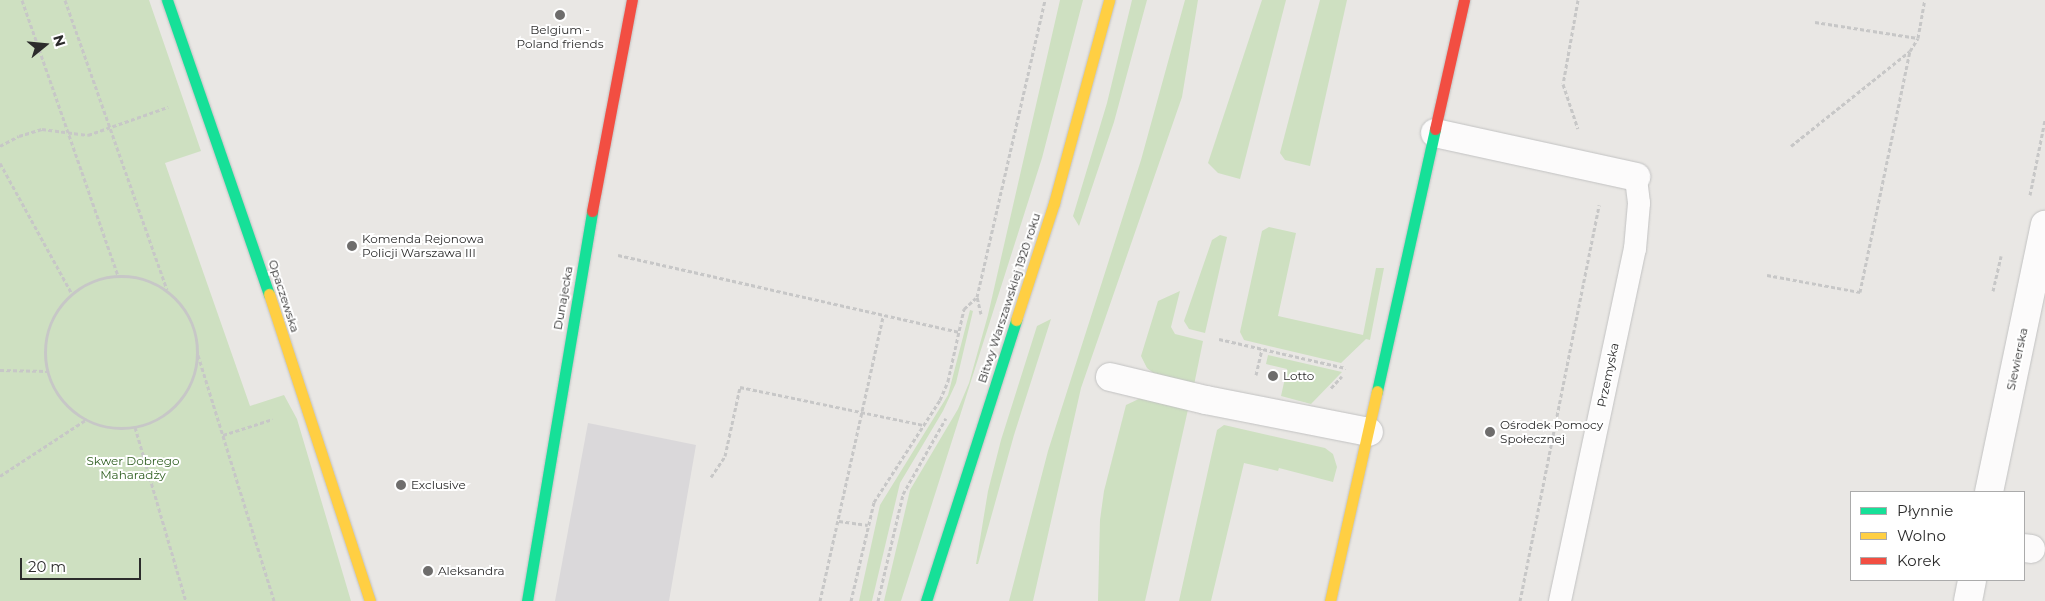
<!DOCTYPE html>
<meta charset="utf-8">
<style>
body{margin:0}
#map{position:relative;width:2045px;height:601px;overflow:hidden;background:#e9e7e4;font-family:Montserrat,sans-serif}
div>[style]{position:absolute}
.industrial>*{inset:0;background:#dad8da}
.green>*{inset:0;background:#cee0c1}
.path>*{height:3px;margin-top:-1.5px;transform-origin:0;background:repeating-linear-gradient(90deg,#c7c7c7 0 4px,transparent 0 6.5px)}
.path>.ring{margin:-1.5px;padding:0;box-sizing:content-box;background:none;border:3px solid #c7c7c7;border-radius:50%}
.roads{filter:drop-shadow(0 0 1px #c2c2c2) drop-shadow(0 0 1px #c2c2c2)}
.lane>*{height:22px;margin:-11px;padding:0 11px;transform-origin:11px;border-radius:11px;background:#fcfbfb}
.street>*{height:28px;margin:-14px;padding:0 14px;transform-origin:14px;border-radius:14px;background:#fcfbfb}
.fast>*{height:11px;margin:-5.5px;padding:0 5.5px;transform-origin:5.5px;border-radius:5.5px;background:#16e098}
.slow>*{height:11px;margin:-5.5px;padding:0 5.5px;transform-origin:5.5px;border-radius:5.5px;background:#ffcf43}
.jam>*{height:11px;margin:-5.5px;padding:0 5.5px;transform-origin:5.5px;border-radius:5.5px;background:#f24e42}
.dots>*{width:14px;height:14px;translate:-50% -50%;box-sizing:border-box;border:2px solid #fff;border-radius:50%}
span{translate:-50% -50%;white-space:nowrap;text-align:center;line-height:1.15;-webkit-text-stroke:4px #fff;paint-order:stroke}
.poi-label{font-size:12px;color:#2c2c2c}
.left{translate:0 -50%;text-align:left}
.street-label{font-size:12px;color:#2c2c2c}
.park-label{font-size:12px;color:#326124}
.legend{position:absolute;left:1850px;top:491px;width:175px;height:90px;box-sizing:border-box;background:#fff;border:1px solid #ababab;margin:0;padding:6px 9px;list-style:none;font-size:15px;color:#2c2c2c}
.legend li{display:flex;align-items:center;gap:10px;height:25px}
.legend b{width:25px;border:1px solid #ababab}
.north{position:absolute;left:20px;top:20px;width:50px;height:50px;-webkit-text-stroke:4px #fff;paint-order:stroke;rotate:73deg;font-size:14px;font-weight:700;line-height:20px;text-align:center;color:#2c2c2c}
.north::after{content:'';display:block;margin:auto;width:18px;height:22px;background:#2c2c2c;clip-path:polygon(50% 0,100% 100%,50% 72%,0 100%)}
.scale{position:absolute;left:20px;top:558px;width:121px;height:22px;box-sizing:border-box;border:2px solid #2c2c2c;border-top:0;padding-left:6px;font-size:15px;line-height:18px;white-space:nowrap;color:#2c2c2c;-webkit-text-stroke:4px #fff;paint-order:stroke}
</style>
<div id="map">
<div class="industrial">
<div style="clip-path:polygon(588px 423px,696px 445px,669px 601px,555px 601px)"></div>
</div>
<div class="green">
<div style="clip-path:polygon(0 0,149px 0,201px 151px,165px 163px,250px 406px,284px 395px,297px 419px,351px 601px,0 601px)"></div>
<div style="clip-path:polygon(1060px 0,1083px 0,1042px 158px,901px 601px,884px 601px,910px 490px,958px 409px,969px 383px,988px 315px)"></div>
<div style="clip-path:polygon(1132px 0,1147px 0,1114px 122px,1079px 226px,1073px 216px,1107px 103px)"></div>
<div style="clip-path:polygon(1185px 0,1198px 0,1182px 97px,1081px 388px,1033px 601px,1009px 601px,1048px 451px,1141px 160px)"></div>
<div style="clip-path:polygon(1262px 0,1286px 0,1240px 179px,1218px 173px,1208px 163px)"></div>
<div style="clip-path:polygon(1320px 0,1347px 0,1310px 166px,1285px 160px,1280px 153px)"></div>
<div style="clip-path:polygon(1269px 227px,1296px 233px,1278px 316px,1363px 335px,1376px 268px,1384px 268px,1370px 340px,1366px 339px,1341px 363px,1244px 340px,1240px 332px,1262px 231px)"></div>
<div style="clip-path:polygon(1220px 235px,1227px 237px,1205px 333px,1189px 329px,1184px 321px,1212px 240px)"></div>
<div style="clip-path:polygon(1180px 291px,1171px 327px,1175px 334px,1203px 341px,1194px 385px,1156px 375px,1147px 368px,1141px 356px,1158px 301px)"></div>
<div style="clip-path:polygon(970px 310px,973px 311px,956px 383px,943px 411px,900px 483px,872px 601px,859px 601px,880px 505px,948px 395px)"></div>
<div style="clip-path:polygon(1051px 319px,1014px 435px,978px 564px,976px 564px,988px 491px,1001px 440px,1037px 326px)"></div>
<div style="clip-path:polygon(1268px 355px,1342px 372px,1311px 404px,1281px 396px,1287px 369px,1266px 364px)"></div>
<div style="clip-path:polygon(1143px 397px,1189px 405px,1145px 601px,1098px 601px,1100px 520px,1104px 491px,1126px 405px)"></div>
<div style="clip-path:polygon(1224px 425px,1325px 448px,1333px 454px,1337px 467px,1333px 482px,1279px 468px,1278px 471px,1244px 463px,1211px 601px,1179px 601px,1217px 430px)"></div>
</div>
<div class="path">
<div style="left:22px;top:0;width:291px;rotate:70.8deg"></div>
<div style="left:65px;top:0;width:307px;rotate:70.6deg"></div>
<div style="left:1578px;top:0;width:85px;rotate:100.1deg"></div>
<div style="left:1563px;top:84px;width:47px;rotate:71.6deg"></div>
<div style="left:1815px;top:22px;width:104px;rotate:8.8deg"></div>
<div style="left:0;top:146px;width:21px;rotate:-28deg"></div>
<div style="left:19px;top:136px;width:24px;rotate:-17deg"></div>
<div style="left:42px;top:129px;width:46px;rotate:7.4deg"></div>
<div style="left:88px;top:135px;width:85px;rotate:-19.3deg"></div>
<div style="left:1791px;top:146px;width:152px;rotate:-38.6deg"></div>
<div style="left:0;top:163px;width:149px;rotate:61.2deg"></div>
<div style="left:2030px;top:195px;width:76px;rotate:-78.7deg"></div>
<div style="left:618px;top:255px;width:350px;rotate:12.7deg"></div>
<div style="left:1767px;top:275px;width:95px;rotate:10.4deg"></div>
<div style="left:1860px;top:292px;width:246px;rotate:-78.3deg"></div>
<div style="left:1910px;top:51px;width:15px;rotate:-58deg"></div>
<div style="left:1918px;top:38px;width:39px;rotate:-80deg"></div>
<div class="ring" style="left:45px;top:276px;width:149px;height:149px"></div>
<div style="left:1993px;top:291px;width:36px;rotate:-77deg"></div>
<div style="left:981px;top:314px;width:17px;rotate:-103deg"></div>
<div style="left:977px;top:297px;width:305px;rotate:-77.1deg"></div>
<div style="left:1219px;top:339px;width:130px;rotate:12.9deg"></div>
<div style="left:198px;top:355px;width:257px;rotate:72.8deg"></div>
<div style="left:0;top:370px;width:48px;rotate:1.2deg"></div>
<div style="left:1256px;top:375px;width:27px;rotate:-77deg"></div>
<div style="left:1331px;top:388px;width:16px;rotate:-47deg"></div>
<div style="left:135px;top:427px;width:181px;rotate:73.7deg"></div>
<div style="left:223px;top:435px;width:52px;rotate:-17.7deg"></div>
<div style="left:0;top:476px;width:104px;rotate:-33.2deg"></div>
<div style="left:711px;top:477px;width:25px;rotate:-56deg"></div>
<div style="left:725px;top:456px;width:71px;rotate:-77.7deg"></div>
<div style="left:740px;top:387px;width:188px;rotate:11.7deg"></div>
<div style="left:839px;top:521px;width:29px;rotate:8deg"></div>
<div style="left:820px;top:601px;width:292px;rotate:-77.5deg"></div>
<div style="left:851px;top:601px;width:102px;rotate:-76.9deg"></div>
<div style="left:874px;top:502px;width:121px;rotate:-57.1deg"></div>
<div style="left:940px;top:400px;width:21px;rotate:-67deg"></div>
<div style="left:948px;top:381px;width:74px;rotate:-77.5deg"></div>
<div style="left:964px;top:309px;width:16px;rotate:-43deg"></div>
<div style="left:878px;top:601px;width:110px;rotate:-76.8deg"></div>
<div style="left:903px;top:494px;width:87px;rotate:-60.5deg"></div>
<div style="left:1520px;top:601px;width:404px;rotate:-78.7deg"></div>
</div>
<div class="roads">
<div class="lane">
<div style="left:1560px;top:601px;width:360px;rotate:-78deg"></div>
<div style="left:1635px;top:249px;width:46px;rotate:-85deg"></div>
<div style="left:1639px;top:203px;width:26px;rotate:-97deg"></div>
</div>
<div class="street">
<div style="left:1435px;top:133px;width:206px;rotate:12.3deg"></div>
<div style="left:1110px;top:377px;width:99px;rotate:13.5deg"></div>
<div style="left:1206px;top:400px;width:166px;rotate:11.1deg"></div>
<div style="left:1989px;top:492px;width:273px;rotate:-78.2deg"></div>
<div style="left:2024px;top:548px;width:7px;rotate:8deg"></div>
<div style="left:1968px;top:601px;width:21px;rotate:-79deg"></div>
</div>
<div class="fast">
<div style="left:167px;top:0;width:311px;rotate:70.9deg"></div>
<div style="left:1377px;top:391px;width:268px;rotate:-77.5deg"></div>
<div style="left:527px;top:601px;width:395px;rotate:-80.5deg"></div>
<div style="left:926px;top:601px;width:295px;rotate:-72.2deg"></div>
</div>
<div class="slow">
<div style="left:269px;top:294px;width:323px;rotate:71.8deg"></div>
<div style="left:1016px;top:320px;width:123px;rotate:-72deg"></div>
<div style="left:1054px;top:203px;width:210px;rotate:-74.8deg"></div>
<div style="left:1330px;top:601px;width:215px;rotate:-77.4deg"></div>
</div>
<div class="jam">
<div style="left:1435px;top:129px;width:132px;rotate:-77.3deg"></div>
<div style="left:592px;top:211px;width:215px;rotate:-79.3deg"></div>
</div>
</div>
<div class="dots">
<div style="left:560px;top:15px;background:#6e6d6c"></div>
<div style="left:352px;top:246px;background:#6e6d6c"></div>
<div style="left:1273px;top:376px;background:#6e6d6c"></div>
<div style="left:1490px;top:432px;background:#6e6d6c"></div>
<div style="left:401px;top:485px;background:#6e6d6c"></div>
<div style="left:428px;top:571px;background:#6e6d6c"></div>
</div>
<div class="poi-label">
<span style="left:560px;top:37px">Belgium -<br>Poland friends</span>
<span class="left" style="left:362px;top:246px">Komenda Rejonowa<br>Policji Warszawa III</span>
<span class="left" style="left:1283px;top:376px">Lotto</span>
<span class="left" style="left:1500px;top:432px">Ośrodek Pomocy<br>Społecznej</span>
<span class="left" style="left:411px;top:485px">Exclusive</span>
<span class="left" style="left:438px;top:571px">Aleksandra</span>
</div>
<div class="street-label">
<span style="left:284px;top:296px;rotate:72deg">Opaczewska</span>
<span style="left:563px;top:298px;rotate:-80deg">Dunajecka</span>
<span style="left:1009px;top:298px;rotate:-72deg">Bitwy Warszawskiej 1920 roku</span>
<span style="left:2017px;top:359px;rotate:-78deg">Siewierska</span>
<span style="left:1608px;top:375px;rotate:-78deg">Przemyska</span>
</div>
<div class="park-label">
<span style="left:133px;top:468px">Skwer Dobrego<br>Maharadży</span>
</div>
<ul class="legend">
<li><b style="height:6px;background:#16e098"></b>Płynnie</li>
<li><b style="height:6px;background:#ffcf43"></b>Wolno</li>
<li><b style="height:6px;background:#f24e42"></b>Korek</li>
</ul>
<div class="north">N</div>
<div class="scale">20 m</div>
</div>
